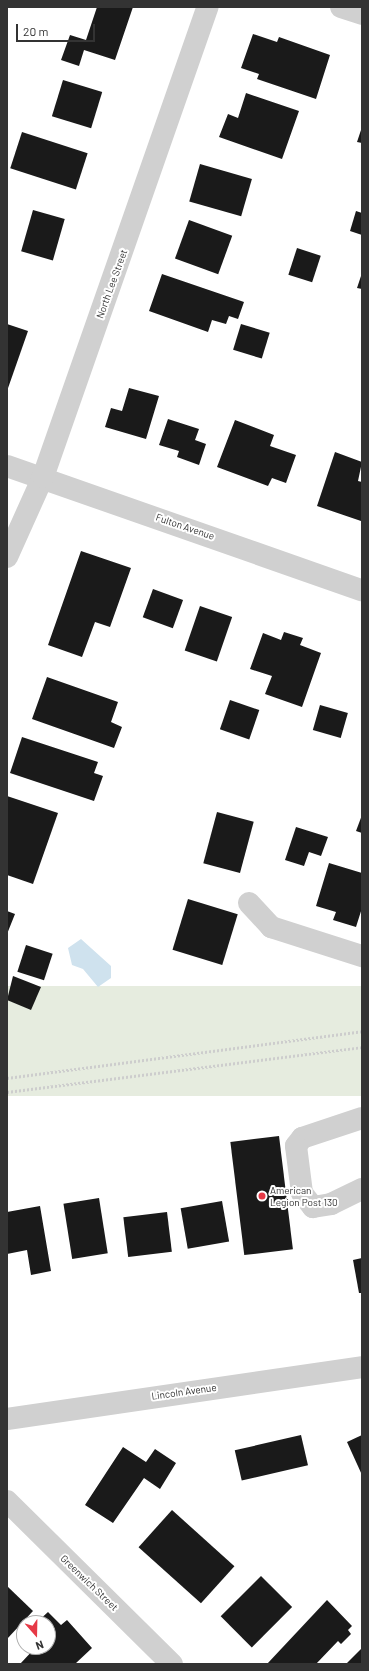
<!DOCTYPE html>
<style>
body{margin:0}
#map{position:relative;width:369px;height:1671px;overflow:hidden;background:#fff;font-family:Barlow,sans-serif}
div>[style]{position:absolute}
.green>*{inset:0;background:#e6ecdf;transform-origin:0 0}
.water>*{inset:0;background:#cfe2ee}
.building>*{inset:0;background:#1a1a1a;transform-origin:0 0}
.path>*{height:2.5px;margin-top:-1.25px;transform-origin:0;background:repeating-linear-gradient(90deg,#cdcdcd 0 2px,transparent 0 4px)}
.minor>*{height:22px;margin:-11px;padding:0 11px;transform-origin:11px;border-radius:11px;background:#d0d0d0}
.dots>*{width:11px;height:11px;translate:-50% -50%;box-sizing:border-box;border:2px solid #fff;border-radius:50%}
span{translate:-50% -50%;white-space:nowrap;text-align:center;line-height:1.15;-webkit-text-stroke:4px #fff;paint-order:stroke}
.street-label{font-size:10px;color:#333}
.poi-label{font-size:10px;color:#333}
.left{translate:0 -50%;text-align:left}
.frame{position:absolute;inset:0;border:8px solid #333;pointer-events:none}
.north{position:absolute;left:16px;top:1615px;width:40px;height:40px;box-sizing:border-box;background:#fff;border:1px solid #adadad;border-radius:50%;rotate:160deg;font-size:11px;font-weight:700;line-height:16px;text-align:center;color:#333}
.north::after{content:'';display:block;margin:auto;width:14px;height:18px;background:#e63946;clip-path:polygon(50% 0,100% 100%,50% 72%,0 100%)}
.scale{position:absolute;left:16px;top:24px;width:79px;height:18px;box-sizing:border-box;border:2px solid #333;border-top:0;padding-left:5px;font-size:12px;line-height:14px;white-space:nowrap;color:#333;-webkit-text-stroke:3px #fff;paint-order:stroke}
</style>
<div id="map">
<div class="green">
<div style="left:362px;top:986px;width:110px;height:358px;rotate:90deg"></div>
</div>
<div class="water">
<div style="clip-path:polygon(81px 939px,111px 966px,111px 978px,98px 987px,83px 969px,72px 965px,68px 948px)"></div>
</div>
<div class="building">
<div style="clip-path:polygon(97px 7px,133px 7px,115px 60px,84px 50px,79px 66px,61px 60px,70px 35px,86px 40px)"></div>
<div style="clip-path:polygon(253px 34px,277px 42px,279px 37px,330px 55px,316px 99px,257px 79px,259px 74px,241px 68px)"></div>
<div style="left:63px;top:80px;width:41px;height:38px;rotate:17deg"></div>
<div style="clip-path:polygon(246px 93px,299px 111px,282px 159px,219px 137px,228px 114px,238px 118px)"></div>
<div style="clip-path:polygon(362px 127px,362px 143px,357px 142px)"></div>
<div style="left:22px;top:132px;width:69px;height:38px;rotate:18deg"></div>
<div style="left:200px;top:164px;width:54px;height:39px;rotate:16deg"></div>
<div style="left:33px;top:210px;width:33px;height:43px;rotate:16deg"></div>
<div style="clip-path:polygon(356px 211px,362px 213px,362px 235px,350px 231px)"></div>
<div style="left:189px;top:220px;width:46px;height:41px;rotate:20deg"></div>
<div style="left:297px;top:248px;width:25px;height:28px;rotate:18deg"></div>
<div style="clip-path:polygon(362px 273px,362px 289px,357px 288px)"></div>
<div style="clip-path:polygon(162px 274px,244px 302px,238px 319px,229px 316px,226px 324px,212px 320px,208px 332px,149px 311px)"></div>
<div style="clip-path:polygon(7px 324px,28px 331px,7px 391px)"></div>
<div style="left:241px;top:324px;width:30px;height:27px;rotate:17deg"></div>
<div style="clip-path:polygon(129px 388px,159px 396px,146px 439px,105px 427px,111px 408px,122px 411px)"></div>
<div style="clip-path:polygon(168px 419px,199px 429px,195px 440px,206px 444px,199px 465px,177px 457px,179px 451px,159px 445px)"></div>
<div style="clip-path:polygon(235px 420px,274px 435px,270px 446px,296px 455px,286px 483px,272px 478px,268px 486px,217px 467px)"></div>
<div style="clip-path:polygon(335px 452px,362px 462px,358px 481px,362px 482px,361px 521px,317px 506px)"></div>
<div style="clip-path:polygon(81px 551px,131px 568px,110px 627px,95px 622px,82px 657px,48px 645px)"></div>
<div style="left:153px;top:589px;width:32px;height:30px;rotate:20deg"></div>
<div style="left:200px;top:606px;width:34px;height:47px;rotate:19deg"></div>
<div style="clip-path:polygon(284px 632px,303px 638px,300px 645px,321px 653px,302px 707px,265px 694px,272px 676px,250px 669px,263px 633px,281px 640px)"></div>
<div style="clip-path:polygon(47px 677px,118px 702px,111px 722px,122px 727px,114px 748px,32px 719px)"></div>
<div style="left:230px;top:700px;width:31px;height:31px;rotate:19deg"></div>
<div style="left:320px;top:705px;width:29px;height:26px;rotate:16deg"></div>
<div style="clip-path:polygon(22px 737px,98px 762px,94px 773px,103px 776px,94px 801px,10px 773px)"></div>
<div style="clip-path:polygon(7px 796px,58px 813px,33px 884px,7px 875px)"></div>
<div style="left:217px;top:812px;width:38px;height:53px;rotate:15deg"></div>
<div style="clip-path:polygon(362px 815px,362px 833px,356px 831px)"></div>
<div style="clip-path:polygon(296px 827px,328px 837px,321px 856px,309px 852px,304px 866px,285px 860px)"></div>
<div style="clip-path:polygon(329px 863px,362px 873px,362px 908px,356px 927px,333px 920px,336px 912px,316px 906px)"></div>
<div style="left:188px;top:899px;width:52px;height:53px;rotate:17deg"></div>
<div style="clip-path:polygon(7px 911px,15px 914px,7px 934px)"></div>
<div style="left:26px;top:945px;width:28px;height:28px;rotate:18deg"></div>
<div style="clip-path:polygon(13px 976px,41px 987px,31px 1010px,7px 1000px)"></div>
<div style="left:279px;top:1136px;width:114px;height:49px;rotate:83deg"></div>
<div style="left:99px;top:1198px;width:56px;height:36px;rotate:81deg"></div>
<div style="left:222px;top:1201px;width:41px;height:42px;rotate:80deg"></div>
<div style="clip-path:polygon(40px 1206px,51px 1271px,31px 1275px,27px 1250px,7px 1254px,7px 1212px)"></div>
<div style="left:167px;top:1212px;width:40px;height:44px;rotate:83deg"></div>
<div style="clip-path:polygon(362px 1258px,362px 1293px,359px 1293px,353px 1260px)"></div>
<div style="left:301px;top:1435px;width:31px;height:68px;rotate:77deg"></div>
<div style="clip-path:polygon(362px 1435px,362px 1475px,347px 1442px)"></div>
<div style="clip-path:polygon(123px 1447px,146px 1462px,155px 1449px,176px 1463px,160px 1489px,144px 1478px,113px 1523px,85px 1505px)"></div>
<div style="left:172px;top:1510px;width:84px;height:50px;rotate:42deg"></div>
<div style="left:261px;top:1576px;width:44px;height:57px;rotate:45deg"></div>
<div style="clip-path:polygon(7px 1586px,33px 1611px,7px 1639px)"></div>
<div style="clip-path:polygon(327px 1600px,352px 1626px,348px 1630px,351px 1634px,341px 1644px,338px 1641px,316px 1664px,267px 1664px)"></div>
<div style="clip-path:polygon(48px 1612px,61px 1625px,67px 1620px,92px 1648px,75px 1664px,20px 1664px,36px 1647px,48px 1647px,48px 1623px,36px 1623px)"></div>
<div style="clip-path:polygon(362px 1648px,362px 1664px,346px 1664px)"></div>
</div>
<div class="path">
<div style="left:7px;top:1078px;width:358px;rotate:-7.5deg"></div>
<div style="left:7px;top:1092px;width:358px;rotate:-7.2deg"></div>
</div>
<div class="minor">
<div style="left:341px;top:7px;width:22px;rotate:18deg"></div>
<div style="left:7px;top:466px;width:376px;rotate:19.3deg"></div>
<div style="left:7px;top:557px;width:88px;rotate:-65.8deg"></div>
<div style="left:43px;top:477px;width:498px;rotate:-70.7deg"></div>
<div style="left:249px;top:903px;width:33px;rotate:47deg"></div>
<div style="left:271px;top:927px;width:96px;rotate:17.7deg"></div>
<div style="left:362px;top:1118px;width:63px;rotate:161.6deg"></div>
<div style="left:302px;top:1138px;width:10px;rotate:127deg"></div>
<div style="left:296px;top:1146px;width:47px;rotate:82.7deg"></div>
<div style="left:302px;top:1193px;width:18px;rotate:52deg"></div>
<div style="left:313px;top:1207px;width:18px;rotate:-9deg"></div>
<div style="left:331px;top:1204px;width:34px;rotate:-26deg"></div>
<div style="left:7px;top:1419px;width:359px;rotate:-8.3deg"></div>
<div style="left:7px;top:1501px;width:232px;rotate:44.7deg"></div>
</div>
<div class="dots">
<div style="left:262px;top:1196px;background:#e63946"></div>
</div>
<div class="street-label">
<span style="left:112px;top:284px;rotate:-70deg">North Lee Street</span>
<span style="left:185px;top:527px;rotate:19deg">Fulton Avenue</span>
<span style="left:184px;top:1392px;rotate:-8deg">Lincoln Avenue</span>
<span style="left:89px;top:1583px;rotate:44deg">Greenwich Street</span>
</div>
<div class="poi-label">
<span class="left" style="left:270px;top:1196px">American<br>Legion Post 130</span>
</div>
<div class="frame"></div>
<div class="north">N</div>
<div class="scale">20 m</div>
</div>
